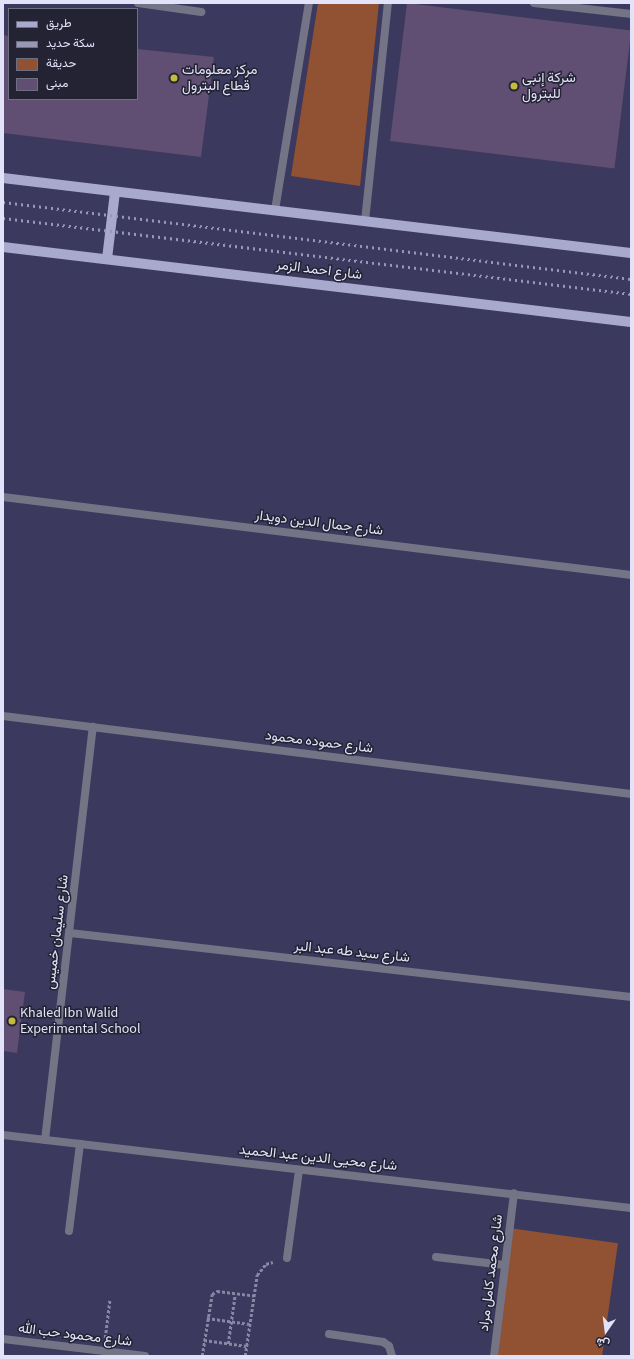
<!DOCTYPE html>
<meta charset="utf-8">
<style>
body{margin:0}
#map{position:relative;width:634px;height:1359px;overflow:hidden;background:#3b395d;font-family:"Source Sans 3",Vazirmatn,sans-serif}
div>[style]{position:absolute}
.green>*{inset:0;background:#915133;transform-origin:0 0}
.building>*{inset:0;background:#604e73;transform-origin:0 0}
.path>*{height:2.5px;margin-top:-1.25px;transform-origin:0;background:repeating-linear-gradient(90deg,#8887a5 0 3px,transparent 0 5px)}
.lane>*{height:8px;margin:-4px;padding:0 4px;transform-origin:4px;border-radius:4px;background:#747486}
.street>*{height:8px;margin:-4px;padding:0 4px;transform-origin:4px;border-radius:4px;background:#747486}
.primary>*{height:10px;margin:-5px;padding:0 5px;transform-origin:5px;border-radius:5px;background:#a9a8cd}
.rail>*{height:3px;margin-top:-1.5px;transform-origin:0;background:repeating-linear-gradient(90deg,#9898b4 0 2px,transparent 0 6px)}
.dots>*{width:11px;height:11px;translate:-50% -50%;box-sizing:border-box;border:2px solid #232333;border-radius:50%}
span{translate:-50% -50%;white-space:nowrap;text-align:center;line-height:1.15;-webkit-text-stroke:3px #232333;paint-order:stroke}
.poi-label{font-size:14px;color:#e2e2f9}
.left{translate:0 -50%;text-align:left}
.street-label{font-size:14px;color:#e2e2f9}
.frame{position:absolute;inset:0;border:4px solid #e2e2f9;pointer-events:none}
.legend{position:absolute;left:8px;top:8px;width:130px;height:92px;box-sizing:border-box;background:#232333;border:1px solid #6f6f82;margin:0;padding:5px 7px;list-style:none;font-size:12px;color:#e2e2f9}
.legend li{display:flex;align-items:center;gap:8px;height:20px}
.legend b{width:20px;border:1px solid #6f6f82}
.north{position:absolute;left:586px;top:1311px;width:40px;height:40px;-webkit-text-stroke:3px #232333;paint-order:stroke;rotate:194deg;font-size:11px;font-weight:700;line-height:16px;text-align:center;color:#e2e2f9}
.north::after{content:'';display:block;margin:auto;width:14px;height:18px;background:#e2e2f9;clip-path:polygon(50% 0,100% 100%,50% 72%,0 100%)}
</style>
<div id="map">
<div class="green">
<div style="clip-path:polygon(318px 3px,379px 3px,360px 186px,291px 176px)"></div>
<div style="left:509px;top:1228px;width:110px;height:129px;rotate:8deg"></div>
</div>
<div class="building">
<div style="left:407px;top:3px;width:226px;height:139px;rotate:7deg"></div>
<div style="clip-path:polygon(3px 35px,9px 36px,9px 99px,137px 99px,137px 49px,214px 57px,201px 157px,3px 133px)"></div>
<div style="clip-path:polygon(3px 989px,25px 992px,17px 1053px,3px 1051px)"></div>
</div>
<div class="path">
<div style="left:207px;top:1318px;width:43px;rotate:7.9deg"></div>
<div style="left:105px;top:1338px;width:38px;rotate:-83deg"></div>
<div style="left:204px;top:1340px;width:43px;rotate:7.9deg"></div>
<div style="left:228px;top:1344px;width:50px;rotate:-82deg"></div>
<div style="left:202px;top:1356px;width:63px;rotate:-80.8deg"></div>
<div style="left:212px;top:1294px;width:6px;rotate:-31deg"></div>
<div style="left:217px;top:1291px;width:38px;rotate:7deg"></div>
<div style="left:245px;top:1356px;width:82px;rotate:-81.6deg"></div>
<div style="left:257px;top:1275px;width:14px;rotate:-51deg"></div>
<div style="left:266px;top:1264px;width:7px;rotate:-16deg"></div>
</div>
<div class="lane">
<div style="left:138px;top:3px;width:64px;rotate:8.1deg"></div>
<div style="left:534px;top:3px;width:98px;rotate:6.5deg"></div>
<div style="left:275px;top:210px;width:210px;rotate:-80.7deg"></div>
<div style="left:365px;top:221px;width:219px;rotate:-84deg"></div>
<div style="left:69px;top:1231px;width:88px;rotate:-82.8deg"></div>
<div style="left:436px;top:1257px;width:69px;rotate:6.6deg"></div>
<div style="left:287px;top:1258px;width:89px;rotate:-82.2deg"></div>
<div style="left:329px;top:1334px;width:55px;rotate:8.4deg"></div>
<div style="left:383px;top:1342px;width:7px;rotate:34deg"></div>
<div style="left:389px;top:1346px;width:10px;rotate:73deg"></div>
</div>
<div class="street">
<div style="left:3px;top:497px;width:633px;rotate:7.08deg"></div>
<div style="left:3px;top:716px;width:633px;rotate:7.08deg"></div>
<div style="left:70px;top:933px;width:565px;rotate:6.51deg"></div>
<div style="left:3px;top:1135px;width:632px;rotate:6.63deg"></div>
<div style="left:45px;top:1140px;width:416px;rotate:-83.4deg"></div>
<div style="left:3px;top:1339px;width:143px;rotate:6.8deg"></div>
<div style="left:494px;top:1356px;width:164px;rotate:-83deg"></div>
</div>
<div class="primary">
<div style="left:3px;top:178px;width:632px;rotate:6.81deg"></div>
<div style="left:3px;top:247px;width:632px;rotate:6.81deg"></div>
<div style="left:107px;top:259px;width:67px;rotate:-83.2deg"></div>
</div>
<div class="rail">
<div style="left:3px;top:202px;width:633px;rotate:6.99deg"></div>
<div style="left:3px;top:218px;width:633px;rotate:6.9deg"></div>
</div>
<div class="dots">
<div style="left:174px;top:78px;background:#c4bc3e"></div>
<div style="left:514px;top:86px;background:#c4bc3e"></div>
<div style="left:12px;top:1021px;background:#c4bc3e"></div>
</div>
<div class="poi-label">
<span class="left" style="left:182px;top:78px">مركز معلومات<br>قطاع البترول</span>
<span class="left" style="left:522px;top:86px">شركة إنبى<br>للبترول</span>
<span class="left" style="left:20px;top:1021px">Khaled Ibn Walid<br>Experimental School</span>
</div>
<div class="street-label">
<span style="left:319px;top:270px;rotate:7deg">شارع احمد الزمر</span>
<span style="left:319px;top:523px;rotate:7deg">شارع جمال الدين دويدار</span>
<span style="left:319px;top:742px;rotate:7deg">شارع حموده محمود</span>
<span style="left:57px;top:932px;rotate:-83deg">شارع سليمان خميس</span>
<span style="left:352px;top:952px;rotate:6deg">شارع سيد طه عبد البر</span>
<span style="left:318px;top:1158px;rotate:6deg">شارع محيى الدين عبد الحميد</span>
<span style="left:491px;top:1273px;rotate:-83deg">شارع محمد كامل مراد</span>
<span style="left:75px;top:1335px;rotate:7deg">شارع محمود حب الله</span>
</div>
<div class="frame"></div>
<ul class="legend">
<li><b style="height:5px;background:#a9a8cd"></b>طريق</li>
<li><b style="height:5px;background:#9898b4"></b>سكة حديد</li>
<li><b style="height:11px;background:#915133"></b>حديقة</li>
<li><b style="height:11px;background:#604e73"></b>مبنى</li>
</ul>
<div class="north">ش</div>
</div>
